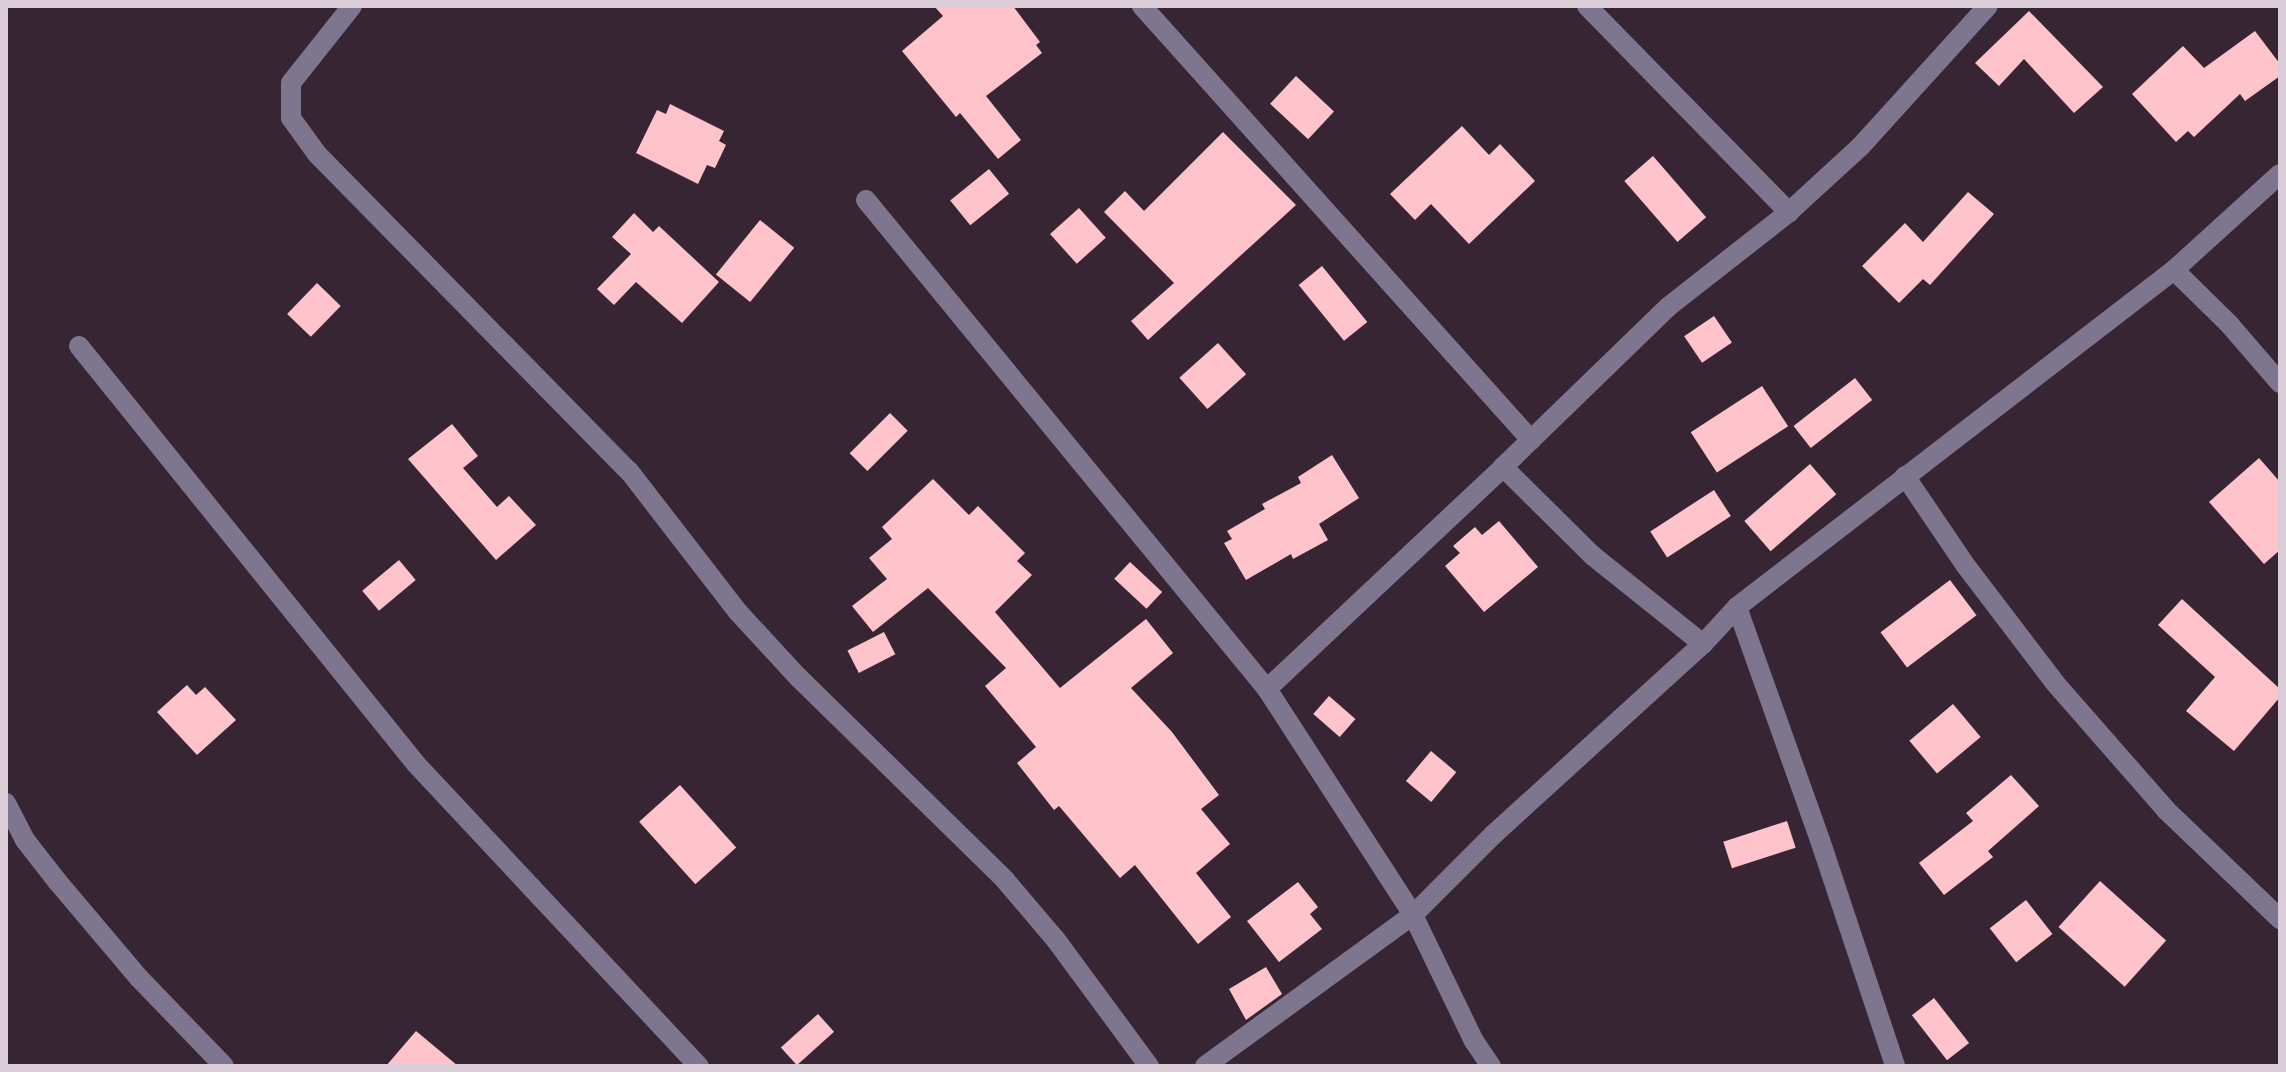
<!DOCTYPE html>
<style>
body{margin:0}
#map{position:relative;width:2286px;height:1072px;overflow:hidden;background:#382534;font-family:"Roboto Condensed",sans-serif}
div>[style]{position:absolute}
.building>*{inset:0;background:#ffc3cc;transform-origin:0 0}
.minor>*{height:20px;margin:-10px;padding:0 10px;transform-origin:10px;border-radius:10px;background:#7e768f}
span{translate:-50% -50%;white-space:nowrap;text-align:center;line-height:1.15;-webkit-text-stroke:8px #382534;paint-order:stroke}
.frame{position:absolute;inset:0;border:8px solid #dbced8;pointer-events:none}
</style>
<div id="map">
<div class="building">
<div style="clip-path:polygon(934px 6px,1013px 6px,1040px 42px,1036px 45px,1042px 53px,986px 96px,1021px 140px,998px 159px,960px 113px,956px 117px,902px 51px,943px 16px)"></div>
<div style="clip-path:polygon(2029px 11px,2103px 87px,2074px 113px,2024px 59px,1999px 86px,1975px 63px)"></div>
<div style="clip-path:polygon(2255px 31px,2280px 64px,2280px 76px,2245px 101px,2240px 94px,2194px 137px,2188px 131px,2176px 142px,2132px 94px,2183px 46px,2204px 68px)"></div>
<div style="left:1296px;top:76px;width:52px;height:38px;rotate:43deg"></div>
<div style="clip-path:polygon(670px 104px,724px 131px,719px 141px,726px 145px,715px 168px,707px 165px,698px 184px,636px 153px,657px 110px,666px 114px)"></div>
<div style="clip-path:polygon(1462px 126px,1489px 155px,1500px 144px,1535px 181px,1469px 244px,1431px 204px,1415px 220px,1390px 194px)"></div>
<div style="clip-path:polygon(1223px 132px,1296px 205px,1148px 340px,1131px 321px,1174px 283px,1104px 212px,1125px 191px,1144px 211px)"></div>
<div style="left:1653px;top:156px;width:81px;height:38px;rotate:49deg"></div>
<div style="left:989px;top:169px;width:32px;height:50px;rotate:51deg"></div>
<div style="clip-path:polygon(1968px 192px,1994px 214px,1930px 285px,1923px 279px,1899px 303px,1862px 266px,1905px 223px,1923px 242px)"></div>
<div style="left:1079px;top:208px;width:40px;height:39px;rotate:48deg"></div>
<div style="clip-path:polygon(634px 213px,653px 232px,659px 226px,719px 282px,682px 323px,636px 282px,614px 305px,597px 289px,631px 254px,612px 237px)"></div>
<div style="left:760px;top:220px;width:44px;height:70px;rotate:39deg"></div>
<div style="left:1322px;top:266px;width:72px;height:30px;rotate:51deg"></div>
<div style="left:317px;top:283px;width:33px;height:43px;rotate:44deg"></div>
<div style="left:1714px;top:316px;width:32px;height:36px;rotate:56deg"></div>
<div style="left:1218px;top:343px;width:42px;height:52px;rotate:48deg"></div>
<div style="left:1855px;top:378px;width:28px;height:78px;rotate:52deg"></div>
<div style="left:1762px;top:386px;width:48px;height:85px;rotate:57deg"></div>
<div style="left:890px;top:413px;width:25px;height:57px;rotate:45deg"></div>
<div style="clip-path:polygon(452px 424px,478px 456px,463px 468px,497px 507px,509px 496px,536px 525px,496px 560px,408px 459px)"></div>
<div style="clip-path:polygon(1332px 455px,1359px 498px,1319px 524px,1328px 540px,1293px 559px,1291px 554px,1246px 580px,1224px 543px,1232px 539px,1227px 531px,1265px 509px,1262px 504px,1301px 483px,1298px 477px)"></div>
<div style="clip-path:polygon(2259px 458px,2280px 482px,2280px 550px,2264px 564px,2209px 502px)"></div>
<div style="left:1810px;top:464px;width:40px;height:87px;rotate:49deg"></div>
<div style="clip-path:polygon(933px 479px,969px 515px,978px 506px,1025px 553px,1017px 561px,1032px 575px,995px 612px,1060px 688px,1146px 619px,1173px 653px,1131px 688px,1172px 732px,1219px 795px,1201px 809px,1230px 844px,1196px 873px,1231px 917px,1198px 944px,1135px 865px,1120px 878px,1059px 806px,1054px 810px,1017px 763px,1036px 747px,985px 686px,1006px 668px,928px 588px,873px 632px,852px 606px,887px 579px,869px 558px,892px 539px,882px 527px)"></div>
<div style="left:1714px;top:490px;width:31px;height:76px;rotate:57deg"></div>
<div style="clip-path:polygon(1499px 521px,1538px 567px,1484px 612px,1445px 566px,1460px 553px,1453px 546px,1475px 527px,1482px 535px)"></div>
<div style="left:399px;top:560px;width:26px;height:48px;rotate:50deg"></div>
<div style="left:1130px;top:562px;width:44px;height:23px;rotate:43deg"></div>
<div style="left:1950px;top:580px;width:44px;height:87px;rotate:53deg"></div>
<div style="clip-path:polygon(2182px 599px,2280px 689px,2280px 697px,2234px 751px,2186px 711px,2215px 677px,2158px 625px)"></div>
<div style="left:884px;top:632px;width:25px;height:41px;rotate:63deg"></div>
<div style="clip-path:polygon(187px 685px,196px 695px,205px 687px,236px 720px,197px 755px,157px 712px)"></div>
<div style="left:1329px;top:696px;width:35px;height:24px;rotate:41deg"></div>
<div style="left:1953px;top:704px;width:43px;height:57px;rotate:50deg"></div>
<div style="left:1431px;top:751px;width:33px;height:39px;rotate:40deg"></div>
<div style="clip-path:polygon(2011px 775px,2039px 806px,1988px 851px,1993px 857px,1944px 895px,1919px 863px,1973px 821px,1966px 813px)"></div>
<div style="left:680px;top:785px;width:84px;height:55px;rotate:48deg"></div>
<div style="left:1787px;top:821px;width:28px;height:67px;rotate:72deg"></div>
<div style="left:2100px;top:881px;width:89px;height:62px;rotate:42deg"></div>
<div style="clip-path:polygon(1298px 882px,1318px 907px,1310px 914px,1322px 929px,1279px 962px,1247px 921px)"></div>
<div style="left:2026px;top:900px;width:43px;height:46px;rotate:52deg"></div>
<div style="clip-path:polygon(1266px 967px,1282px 994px,1246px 1020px,1229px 989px)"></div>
<div style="left:1934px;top:998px;width:57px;height:28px;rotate:52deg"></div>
<div style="left:818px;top:1014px;width:24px;height:50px;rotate:48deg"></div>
<div style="clip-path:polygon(416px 1031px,458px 1066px,386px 1066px)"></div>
</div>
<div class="minor">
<div style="left:352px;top:6px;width:98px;rotate:128.4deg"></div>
<div style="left:291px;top:83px;width:35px;rotate:90deg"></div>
<div style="left:291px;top:118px;width:44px;rotate:54.2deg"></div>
<div style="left:317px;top:154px;width:445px;rotate:45.5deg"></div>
<div style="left:629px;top:471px;width:178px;rotate:52.3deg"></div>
<div style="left:738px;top:612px;width:88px;rotate:47.3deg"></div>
<div style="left:798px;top:677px;width:290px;rotate:44.4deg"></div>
<div style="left:1005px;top:880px;width:79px;rotate:49.6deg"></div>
<div style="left:1056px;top:940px;width:157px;rotate:53.6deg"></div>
<div style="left:1142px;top:6px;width:583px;rotate:48.13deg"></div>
<div style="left:1587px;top:6px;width:289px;rotate:45.6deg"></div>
<div style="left:866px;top:200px;width:632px;rotate:50.65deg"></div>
<div style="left:1267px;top:689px;width:324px;rotate:-43.2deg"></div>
<div style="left:2174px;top:270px;width:77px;rotate:44.5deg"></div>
<div style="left:2229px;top:324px;width:78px;rotate:49.2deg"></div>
<div style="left:79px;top:346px;width:537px;rotate:51.12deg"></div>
<div style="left:416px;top:764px;width:414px;rotate:46.9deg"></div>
<div style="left:1905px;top:476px;width:109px;rotate:55.9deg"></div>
<div style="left:1966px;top:566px;width:147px;rotate:52.7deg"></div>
<div style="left:2055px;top:683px;width:169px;rotate:48.8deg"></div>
<div style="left:2166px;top:810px;width:158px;rotate:43.7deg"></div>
<div style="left:1737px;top:607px;width:247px;rotate:70.4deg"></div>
<div style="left:1820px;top:840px;width:238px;rotate:71.6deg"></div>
<div style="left:1703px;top:644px;width:141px;rotate:-141.3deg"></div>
<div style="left:1593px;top:556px;width:127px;rotate:-135.3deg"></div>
<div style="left:1503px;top:467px;width:230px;rotate:-44.1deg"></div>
<div style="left:1668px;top:307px;width:154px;rotate:-38.1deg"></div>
<div style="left:1789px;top:212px;width:96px;rotate:-42.5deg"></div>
<div style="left:1860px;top:147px;width:190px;rotate:-47.8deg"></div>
<div style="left:1267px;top:689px;width:269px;rotate:57.1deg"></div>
<div style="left:1413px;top:915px;width:140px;rotate:64.2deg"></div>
<div style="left:1474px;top:1041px;width:30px;rotate:56deg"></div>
<div style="left:6px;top:803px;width:42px;rotate:62.8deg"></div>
<div style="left:25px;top:840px;width:52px;rotate:52deg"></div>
<div style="left:57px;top:881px;width:127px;rotate:49.8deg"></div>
<div style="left:139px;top:978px;width:122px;rotate:46deg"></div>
<div style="left:1205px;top:1066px;width:257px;rotate:-36deg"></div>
<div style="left:1413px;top:915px;width:115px;rotate:-45deg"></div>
<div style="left:1494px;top:834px;width:282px;rotate:-42.3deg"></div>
<div style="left:1703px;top:644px;width:50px;rotate:-47.4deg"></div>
<div style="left:1737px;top:607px;width:552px;rotate:-37.64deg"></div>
<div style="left:2174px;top:270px;width:143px;rotate:-42.2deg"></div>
</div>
<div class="frame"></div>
</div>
